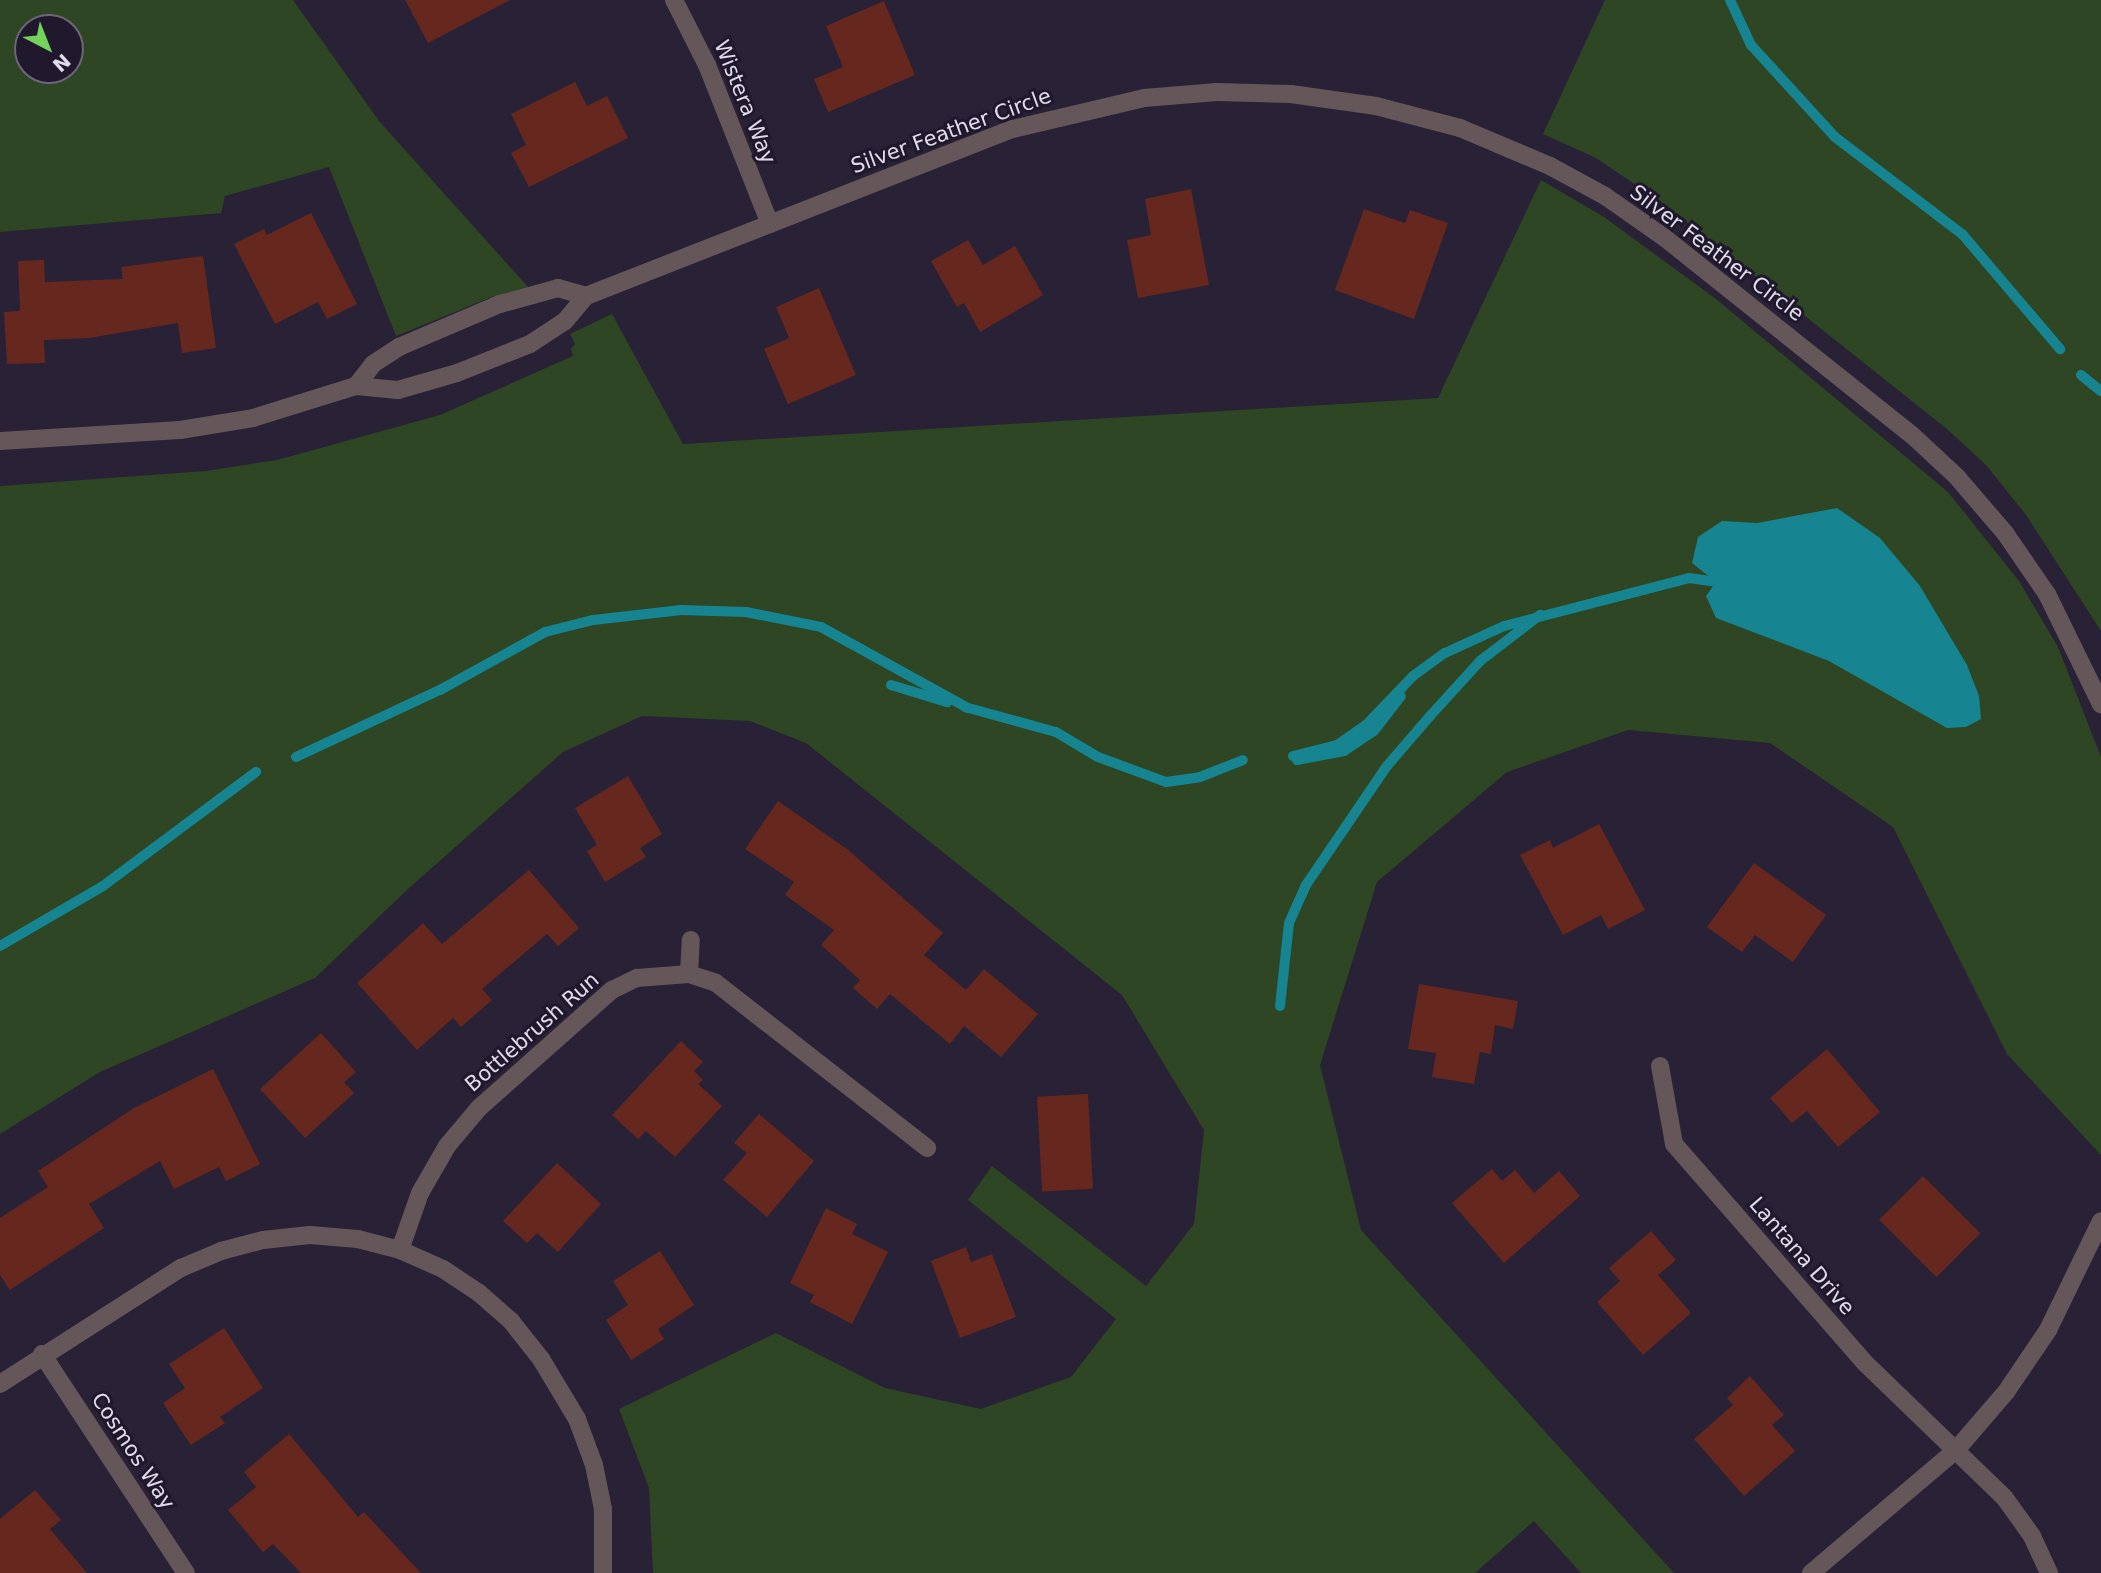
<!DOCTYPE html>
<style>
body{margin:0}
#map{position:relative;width:2101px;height:1573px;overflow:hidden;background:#292136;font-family:"DejaVu Sans",sans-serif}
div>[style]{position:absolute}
.green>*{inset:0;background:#2e4623}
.water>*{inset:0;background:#168591}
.stream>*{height:10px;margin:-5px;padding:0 5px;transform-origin:5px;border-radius:5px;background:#168591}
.building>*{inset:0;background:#66281e;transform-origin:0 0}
.minor>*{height:18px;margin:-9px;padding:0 9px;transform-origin:9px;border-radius:9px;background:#655759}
span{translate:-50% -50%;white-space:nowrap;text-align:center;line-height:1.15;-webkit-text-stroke:6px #20182c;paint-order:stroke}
.street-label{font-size:21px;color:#e1dceb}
.north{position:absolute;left:14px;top:14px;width:70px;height:70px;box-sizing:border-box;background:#20182c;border:2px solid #6d6678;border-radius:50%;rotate:138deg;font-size:19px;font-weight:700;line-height:28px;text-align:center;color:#e1dceb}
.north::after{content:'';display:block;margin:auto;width:24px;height:32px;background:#74d25c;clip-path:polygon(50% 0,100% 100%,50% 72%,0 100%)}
</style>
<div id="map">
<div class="green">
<div style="clip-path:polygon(evenodd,0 0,293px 0,379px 121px,528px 287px,489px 298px,396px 336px,329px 167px,225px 196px,221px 213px,0 232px,0 0,70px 28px,70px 70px,28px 70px,28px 28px,70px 28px)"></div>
<div style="clip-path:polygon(1605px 0,2101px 0,2101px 631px,2026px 515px,1986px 465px,1947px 429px,1667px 206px,1596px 158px,1543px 134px)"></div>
<div style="clip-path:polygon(1541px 180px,1604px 217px,1716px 299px,1948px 492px,2019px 581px,2058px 647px,2101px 757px,2101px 1155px,2007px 1054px,1893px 827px,1770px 743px,1628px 730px,1507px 772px,1377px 882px,1320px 1065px,1361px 1230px,1674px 1573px,1581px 1573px,1534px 1521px,1475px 1573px,653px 1573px,649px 1488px,619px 1409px,776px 1333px,885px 1388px,981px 1409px,1071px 1377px,1116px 1319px,968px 1200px,992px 1166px,1146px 1286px,1194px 1224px,1204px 1130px,1122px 995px,806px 743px,750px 721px,642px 716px,563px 752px,408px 889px,315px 978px,100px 1072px,0 1134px,0 486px,206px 471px,277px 460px,440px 415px,573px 356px,571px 349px,575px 344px,570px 334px,612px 314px,683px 444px,1438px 398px)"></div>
</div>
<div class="water">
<div style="clip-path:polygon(1837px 508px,1880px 538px,1920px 586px,1967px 665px,1979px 696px,1981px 719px,1966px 727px,1947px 728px,1829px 661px,1716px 618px,1706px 596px,1716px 582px,1692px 563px,1698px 537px,1722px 521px,1757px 523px)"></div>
</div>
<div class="stream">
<div style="left:1730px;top:0;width:50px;rotate:65deg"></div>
<div style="left:1751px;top:45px;width:125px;rotate:47.6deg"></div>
<div style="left:1835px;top:137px;width:161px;rotate:37.4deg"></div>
<div style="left:1963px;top:235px;width:150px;rotate:49.6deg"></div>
<div style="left:2081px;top:375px;width:26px;rotate:39deg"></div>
<div style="left:891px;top:685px;width:59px;rotate:16.9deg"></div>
<div style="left:965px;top:707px;width:94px;rotate:15.4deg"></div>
<div style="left:1056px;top:732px;width:49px;rotate:30.8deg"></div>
<div style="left:1098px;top:757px;width:72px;rotate:20.2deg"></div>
<div style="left:1166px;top:782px;width:34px;rotate:-8deg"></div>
<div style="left:1200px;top:777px;width:46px;rotate:-21.6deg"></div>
<div style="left:1293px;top:756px;width:45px;rotate:-14deg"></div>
<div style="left:1337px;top:745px;width:37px;rotate:-35deg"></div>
<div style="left:1367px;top:724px;width:66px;rotate:-46.2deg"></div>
<div style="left:1413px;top:676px;width:39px;rotate:-36deg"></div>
<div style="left:1445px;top:653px;width:65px;rotate:-24.6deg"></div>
<div style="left:1504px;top:626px;width:191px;rotate:-14.5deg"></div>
<div style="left:1689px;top:578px;width:27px;rotate:8deg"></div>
<div style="left:296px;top:757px;width:159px;rotate:-25deg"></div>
<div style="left:440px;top:690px;width:120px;rotate:-28.9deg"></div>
<div style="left:545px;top:632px;width:49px;rotate:-14deg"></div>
<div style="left:593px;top:620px;width:89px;rotate:-6.5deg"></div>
<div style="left:681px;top:610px;width:65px;rotate:1.8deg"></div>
<div style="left:746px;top:612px;width:76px;rotate:11.3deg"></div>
<div style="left:821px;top:627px;width:168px;rotate:28.9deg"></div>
<div style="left:1297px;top:760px;width:48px;rotate:-10.8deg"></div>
<div style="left:1344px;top:751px;width:36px;rotate:-34deg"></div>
<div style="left:1374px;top:731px;width:44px;rotate:-52.4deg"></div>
<div style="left:0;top:946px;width:119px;rotate:-30.2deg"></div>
<div style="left:103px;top:886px;width:191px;rotate:-36.7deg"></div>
<div style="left:1280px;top:1006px;width:83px;rotate:-83.8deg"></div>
<div style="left:1289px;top:923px;width:42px;rotate:-65.9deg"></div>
<div style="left:1306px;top:885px;width:144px;rotate:-55.8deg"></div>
<div style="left:1387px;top:766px;width:66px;rotate:-49.3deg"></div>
<div style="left:1430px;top:716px;width:74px;rotate:-47.7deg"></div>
<div style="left:1480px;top:661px;width:76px;rotate:-37.5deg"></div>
</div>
<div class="building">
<div style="clip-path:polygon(405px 0,510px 0,428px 43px)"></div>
<div style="clip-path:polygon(884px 1px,915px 75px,828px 112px,814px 79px,843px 67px,826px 26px)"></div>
<div style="clip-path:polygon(575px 82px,587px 106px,607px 96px,628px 138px,529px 187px,511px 153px,526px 145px,511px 114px)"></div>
<div style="clip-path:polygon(1191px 189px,1209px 285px,1138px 298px,1127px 240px,1151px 235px,1145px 199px)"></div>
<div style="clip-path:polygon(1364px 209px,1405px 223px,1410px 210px,1448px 223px,1414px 319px,1335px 290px)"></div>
<div style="clip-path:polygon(311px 213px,357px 304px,327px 319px,318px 302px,275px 324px,234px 244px,264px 229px,267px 235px)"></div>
<div style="clip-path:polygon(968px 240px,983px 265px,1015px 246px,1043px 295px,980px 332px,964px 303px,957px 307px,931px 261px)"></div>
<div style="clip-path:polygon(203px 256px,216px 348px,182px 353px,178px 323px,89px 338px,44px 340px,45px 363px,7px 364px,4px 312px,20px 311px,18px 261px,44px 260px,45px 282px,123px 279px,121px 267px)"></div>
<div style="clip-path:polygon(819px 288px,856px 375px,788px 404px,764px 349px,789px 338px,776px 307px)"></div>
<div style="clip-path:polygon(628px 776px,662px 834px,640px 848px,646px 857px,605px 882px,587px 851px,597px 845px,575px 808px)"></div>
<div style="clip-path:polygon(778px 801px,847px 849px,943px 933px,924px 955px,966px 990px,984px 969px,1038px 1014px,1001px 1057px,964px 1026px,950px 1044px,890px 994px,877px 1009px,853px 988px,860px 980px,821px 945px,834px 930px,785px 895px,794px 882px,745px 849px)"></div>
<div style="clip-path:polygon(1599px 824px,1645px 910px,1608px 929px,1601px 915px,1563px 935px,1520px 855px,1550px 840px,1553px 848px)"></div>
<div style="clip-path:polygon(1754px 863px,1826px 915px,1793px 962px,1755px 935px,1742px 952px,1707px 927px)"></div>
<div style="clip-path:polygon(529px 870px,579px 928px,558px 946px,547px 934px,482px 989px,492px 1000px,461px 1027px,453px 1018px,417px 1050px,357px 983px,423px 923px,442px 944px)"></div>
<div style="clip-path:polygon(1419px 984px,1518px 1001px,1513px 1029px,1495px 1025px,1491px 1054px,1480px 1052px,1474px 1084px,1432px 1077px,1436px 1053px,1408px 1049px)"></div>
<div style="clip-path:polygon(321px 1033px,356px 1072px,344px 1082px,354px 1093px,305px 1138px,260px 1089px)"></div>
<div style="clip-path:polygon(681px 1041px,703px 1062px,694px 1071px,703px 1080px,698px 1084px,722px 1106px,675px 1157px,646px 1131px,638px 1139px,612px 1115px)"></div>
<div style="clip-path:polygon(1827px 1049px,1880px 1112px,1838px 1147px,1807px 1111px,1792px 1123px,1770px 1098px)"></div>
<div style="clip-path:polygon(213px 1069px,260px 1164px,226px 1181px,219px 1167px,174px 1189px,160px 1161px,89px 1204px,104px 1228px,10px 1290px,0 1275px,0 1218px,48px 1187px,38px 1171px,134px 1108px)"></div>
<div style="left:1088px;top:1094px;width:95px;height:51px;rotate:87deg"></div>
<div style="clip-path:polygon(759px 1114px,814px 1161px,767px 1217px,723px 1180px,747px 1153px,734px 1143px)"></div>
<div style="clip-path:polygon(557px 1163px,601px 1204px,558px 1252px,537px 1233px,527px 1243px,503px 1221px)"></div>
<div style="clip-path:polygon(1492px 1169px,1502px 1181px,1515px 1170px,1534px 1193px,1559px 1171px,1580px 1196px,1504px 1263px,1452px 1203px)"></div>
<div style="left:1923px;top:1176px;width:81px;height:62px;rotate:45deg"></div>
<div style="clip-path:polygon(826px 1208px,857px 1224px,852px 1234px,888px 1252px,852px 1324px,810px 1302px,814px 1295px,790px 1283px)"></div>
<div style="clip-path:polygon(1651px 1231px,1676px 1260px,1658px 1275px,1691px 1313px,1643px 1355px,1597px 1302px,1620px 1281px,1609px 1268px)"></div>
<div style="clip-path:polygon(966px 1247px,971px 1262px,992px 1254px,1016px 1317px,960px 1338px,931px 1261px)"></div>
<div style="clip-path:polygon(660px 1251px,694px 1305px,658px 1329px,664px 1339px,631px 1360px,606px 1320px,628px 1305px,613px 1281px)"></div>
<div style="clip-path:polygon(224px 1328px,263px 1388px,220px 1417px,225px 1423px,191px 1445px,163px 1403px,185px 1388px,169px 1364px)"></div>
<div style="clip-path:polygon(1750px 1376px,1784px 1415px,1772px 1425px,1795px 1451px,1744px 1496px,1694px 1439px,1733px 1405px,1727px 1398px)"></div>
<div style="clip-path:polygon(289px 1434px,358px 1517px,364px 1512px,421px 1573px,301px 1573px,273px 1544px,263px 1552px,228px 1510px,256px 1487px,244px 1472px)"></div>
<div style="clip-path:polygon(35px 1490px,61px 1520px,50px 1529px,87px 1573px,0 1573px,0 1519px)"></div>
</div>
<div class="minor">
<div style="left:674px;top:0;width:73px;rotate:63.1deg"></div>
<div style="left:707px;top:65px;width:171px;rotate:68.4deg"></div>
<div style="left:356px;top:386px;width:28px;rotate:-52deg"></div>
<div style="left:373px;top:364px;width:31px;rotate:-33deg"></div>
<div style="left:399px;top:347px;width:110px;rotate:-23.1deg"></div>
<div style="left:500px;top:304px;width:60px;rotate:-15.4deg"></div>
<div style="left:558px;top:288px;width:29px;rotate:16deg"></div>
<div style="left:0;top:441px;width:180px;rotate:-3.5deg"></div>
<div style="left:180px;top:430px;width:74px;rotate:-9.3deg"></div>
<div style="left:253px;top:418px;width:108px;rotate:-17.3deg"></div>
<div style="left:356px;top:386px;width:42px;rotate:5.4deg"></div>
<div style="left:398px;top:390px;width:61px;rotate:-16.1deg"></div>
<div style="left:457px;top:373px;width:79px;rotate:-21.7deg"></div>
<div style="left:530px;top:344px;width:42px;rotate:-33.3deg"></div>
<div style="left:565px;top:321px;width:33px;rotate:-50deg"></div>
<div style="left:586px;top:296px;width:458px;rotate:-21.4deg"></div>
<div style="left:1013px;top:129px;width:135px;rotate:-13.3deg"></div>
<div style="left:1144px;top:98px;width:73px;rotate:-4.7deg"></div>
<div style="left:1217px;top:92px;width:74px;rotate:1.5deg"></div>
<div style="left:1291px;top:94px;width:86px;rotate:8deg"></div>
<div style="left:1376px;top:106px;width:87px;rotate:14.7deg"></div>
<div style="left:1460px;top:128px;width:98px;rotate:22.9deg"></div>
<div style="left:1550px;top:166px;width:63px;rotate:28.6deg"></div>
<div style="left:1605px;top:196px;width:73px;rotate:35deg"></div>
<div style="left:1665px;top:238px;width:316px;rotate:38.6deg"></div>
<div style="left:1912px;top:435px;width:62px;rotate:43deg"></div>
<div style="left:1957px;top:477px;width:74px;rotate:49.4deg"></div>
<div style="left:2005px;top:533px;width:74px;rotate:55.5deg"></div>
<div style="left:2047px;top:594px;width:123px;rotate:63.9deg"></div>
<div style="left:689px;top:974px;width:34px;rotate:-87deg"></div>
<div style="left:1660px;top:1066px;width:79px;rotate:79.8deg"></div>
<div style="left:1674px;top:1144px;width:289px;rotate:48.9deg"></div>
<div style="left:1864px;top:1362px;width:194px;rotate:44deg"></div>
<div style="left:2004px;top:1497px;width:48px;rotate:54.3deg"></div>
<div style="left:2032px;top:1536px;width:41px;rotate:65.3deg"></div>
<div style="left:400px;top:1250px;width:60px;rotate:-70.7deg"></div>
<div style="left:420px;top:1193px;width:54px;rotate:-60.1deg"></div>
<div style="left:447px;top:1146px;width:50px;rotate:-49.9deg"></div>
<div style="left:479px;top:1108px;width:178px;rotate:-41.6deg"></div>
<div style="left:612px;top:990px;width:28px;rotate:-26deg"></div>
<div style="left:637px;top:978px;width:52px;rotate:-4.4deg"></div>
<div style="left:689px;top:974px;width:28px;rotate:18deg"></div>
<div style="left:716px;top:983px;width:268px;rotate:38deg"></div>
<div style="left:42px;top:1354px;width:262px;rotate:56.7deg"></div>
<div style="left:0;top:1384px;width:215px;rotate:-32.7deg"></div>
<div style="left:181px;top:1268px;width:43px;rotate:-23deg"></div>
<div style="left:221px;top:1251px;width:43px;rotate:-14.7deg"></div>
<div style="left:263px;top:1240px;width:47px;rotate:-6.1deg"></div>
<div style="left:310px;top:1235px;width:48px;rotate:4.8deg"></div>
<div style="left:358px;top:1239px;width:43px;rotate:14.7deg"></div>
<div style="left:400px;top:1250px;width:47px;rotate:23.8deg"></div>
<div style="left:443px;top:1269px;width:43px;rotate:33.7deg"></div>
<div style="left:479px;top:1293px;width:43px;rotate:41.2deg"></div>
<div style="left:511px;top:1321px;width:48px;rotate:51.7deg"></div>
<div style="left:541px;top:1359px;width:70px;rotate:59deg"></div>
<div style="left:577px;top:1419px;width:49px;rotate:69.7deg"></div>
<div style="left:594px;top:1465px;width:45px;rotate:78.4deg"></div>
<div style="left:603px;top:1509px;width:64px;rotate:90deg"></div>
<div style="left:1811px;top:1573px;width:190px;rotate:-40.3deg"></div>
<div style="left:1956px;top:1450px;width:77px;rotate:-49.2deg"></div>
<div style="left:2006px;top:1392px;width:75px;rotate:-55.9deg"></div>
<div style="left:2048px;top:1330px;width:121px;rotate:-64.1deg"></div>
</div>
<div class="street-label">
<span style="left:745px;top:102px;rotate:68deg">Wistera Way</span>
<span style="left:951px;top:131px;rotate:-20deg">Silver Feather Circle</span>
<span style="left:1717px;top:253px;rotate:37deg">Silver Feather Circle</span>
<span style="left:532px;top:1032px;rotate:-41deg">Bottlebrush Run</span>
<span style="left:1802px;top:1256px;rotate:49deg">Lantana Drive</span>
<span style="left:133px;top:1451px;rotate:57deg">Cosmos Way</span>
</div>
<div class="north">N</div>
</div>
